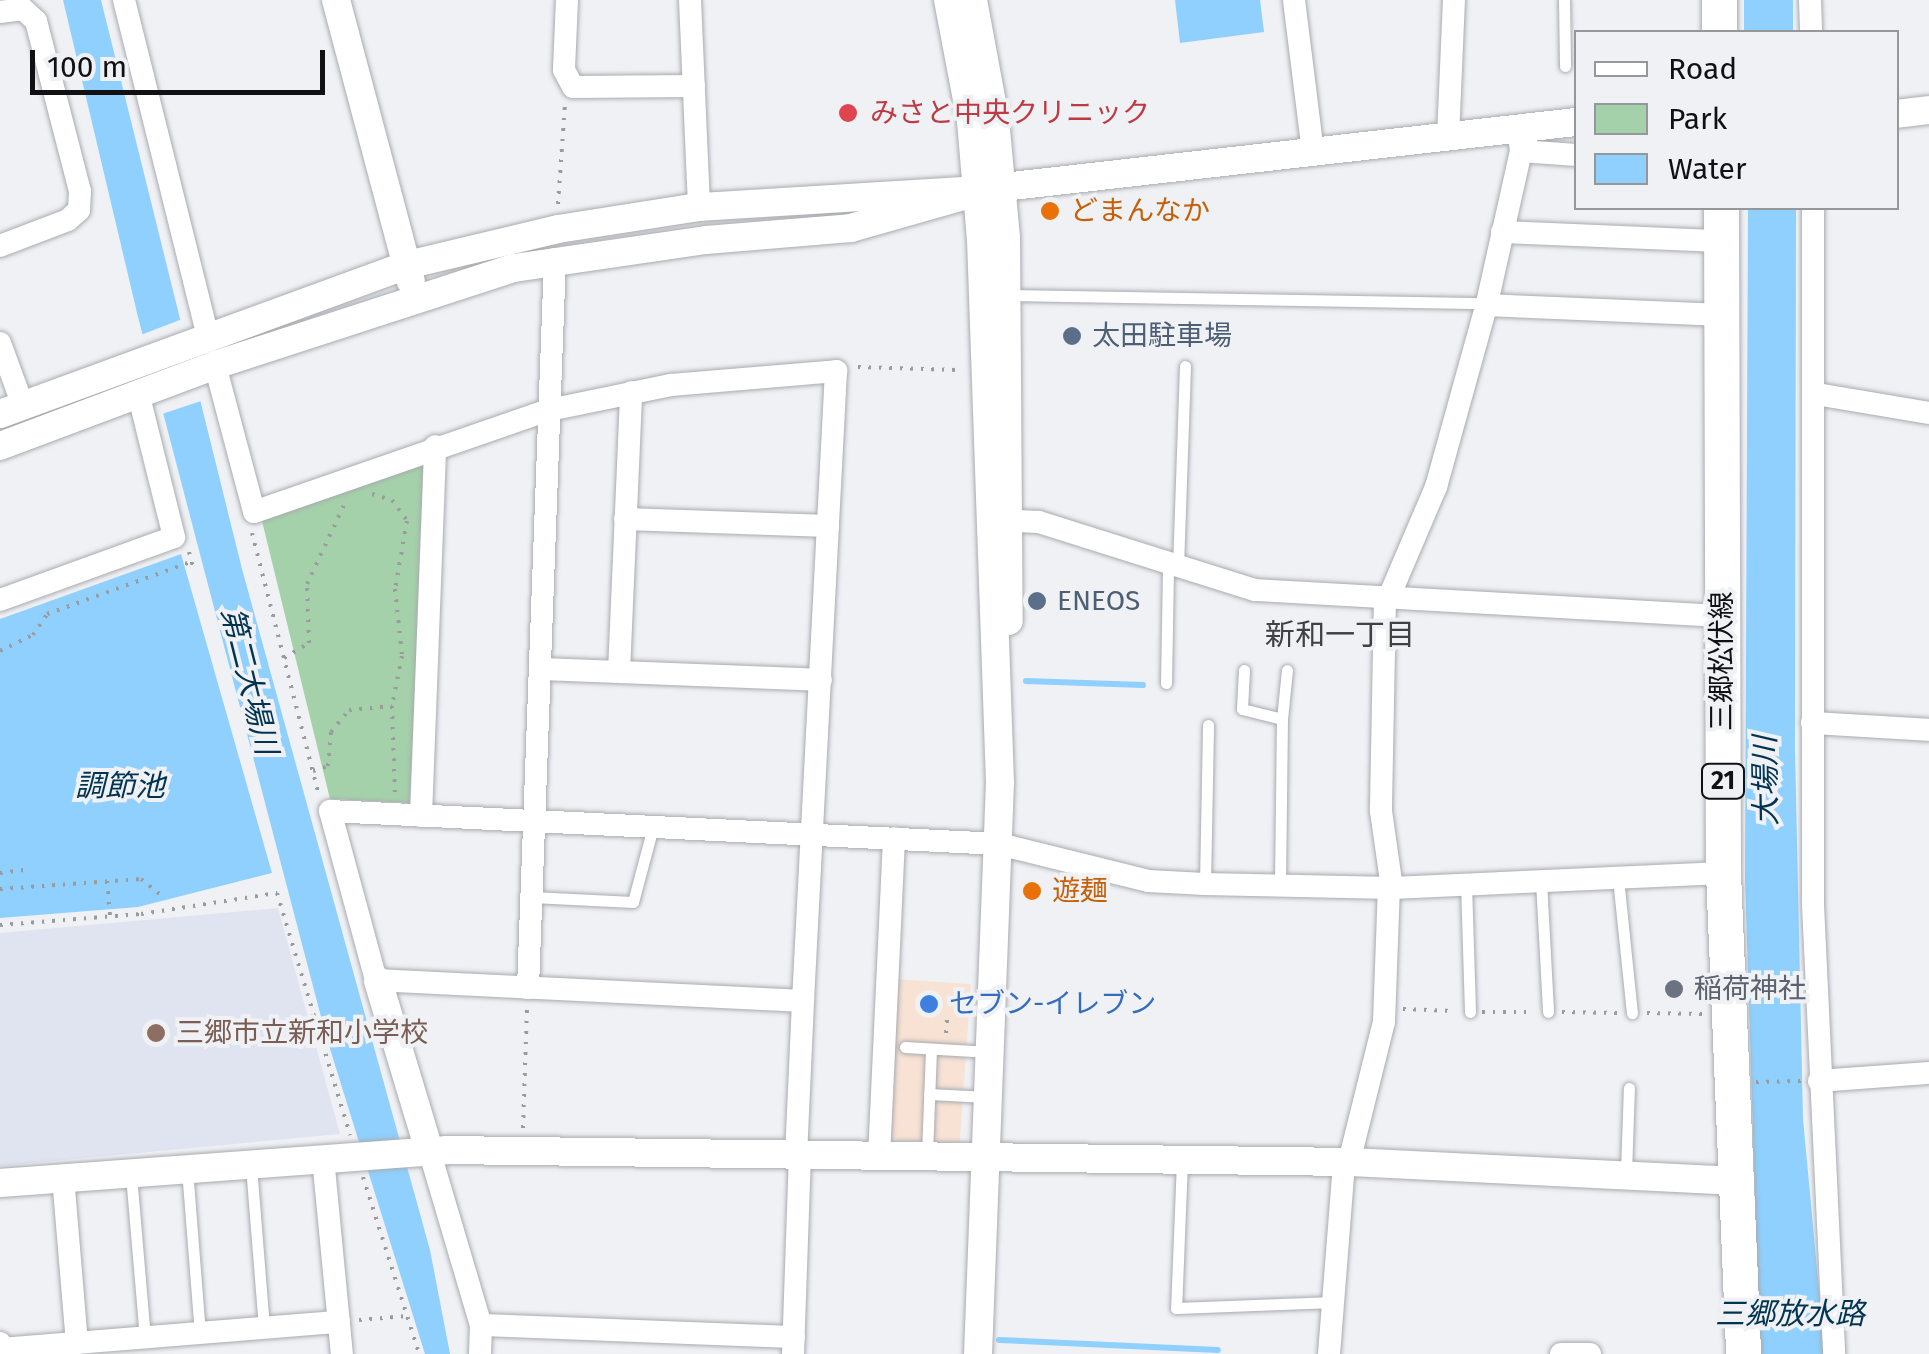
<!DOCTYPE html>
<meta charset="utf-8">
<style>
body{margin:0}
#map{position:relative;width:1929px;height:1354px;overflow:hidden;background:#eff1f5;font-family:"Fira Sans","Noto Sans JP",sans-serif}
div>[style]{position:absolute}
.commercial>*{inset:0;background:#f7e2d4;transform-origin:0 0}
.built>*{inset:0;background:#e0e4f0}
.green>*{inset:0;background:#a4d1aa}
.water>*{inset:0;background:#8fd0fe;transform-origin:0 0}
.pier>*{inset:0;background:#eff1f5}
.stream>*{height:6px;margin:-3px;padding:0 3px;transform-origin:3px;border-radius:3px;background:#8fd0fe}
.path>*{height:4px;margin-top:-2px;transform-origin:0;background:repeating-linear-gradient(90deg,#9a9b9f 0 2.5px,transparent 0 10.5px)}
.roads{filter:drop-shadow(0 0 2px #a9abaf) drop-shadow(0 0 2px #a9abaf)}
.service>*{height:11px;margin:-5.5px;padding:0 5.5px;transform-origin:5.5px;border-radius:5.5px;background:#fff}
.minor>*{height:22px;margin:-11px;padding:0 11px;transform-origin:11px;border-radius:11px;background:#fff}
.tertiary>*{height:28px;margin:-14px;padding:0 14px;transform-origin:14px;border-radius:14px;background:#fff}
.primary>*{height:35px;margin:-17.5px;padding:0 17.5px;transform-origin:17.5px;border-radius:17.5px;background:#fff}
.dots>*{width:28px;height:28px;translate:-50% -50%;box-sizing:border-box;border:5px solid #eff1f5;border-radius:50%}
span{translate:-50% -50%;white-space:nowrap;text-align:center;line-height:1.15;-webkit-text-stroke:8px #eff1f5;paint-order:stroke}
.shield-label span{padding:2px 8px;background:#eff1f5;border:2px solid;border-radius:8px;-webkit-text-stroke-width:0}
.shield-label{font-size:25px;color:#111113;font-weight:700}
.health-label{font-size:28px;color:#be3a42}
.left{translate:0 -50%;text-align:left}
.food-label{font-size:28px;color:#c56008}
.service-label{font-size:28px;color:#4e5e75}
.street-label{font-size:28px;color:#111113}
.worship-label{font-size:28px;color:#5b616d}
.shop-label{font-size:28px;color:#366cbe}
.education-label{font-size:28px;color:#785e54}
.neighbourhood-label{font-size:30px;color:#404145}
.water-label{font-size:30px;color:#003452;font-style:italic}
.legend{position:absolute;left:1574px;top:30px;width:325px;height:180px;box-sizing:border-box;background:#eff1f5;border:2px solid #96979b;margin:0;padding:12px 18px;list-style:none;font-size:30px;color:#111113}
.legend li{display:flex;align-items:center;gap:20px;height:50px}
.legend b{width:50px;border:2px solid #96979b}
.scale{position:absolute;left:30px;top:50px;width:295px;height:45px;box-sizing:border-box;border:5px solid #111113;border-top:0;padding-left:12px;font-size:30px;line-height:35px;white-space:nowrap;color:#111113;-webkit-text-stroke:8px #eff1f5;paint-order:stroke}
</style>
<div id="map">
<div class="commercial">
<div style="left:895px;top:979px;width:76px;height:160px;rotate:4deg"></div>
</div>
<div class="built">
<div style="clip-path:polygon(278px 908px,340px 1134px,0 1166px,0 933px)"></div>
</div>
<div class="green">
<div style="clip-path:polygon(416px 460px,425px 467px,410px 803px,330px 799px,261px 517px)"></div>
</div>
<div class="water">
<div style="clip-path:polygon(63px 0,101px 0,242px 569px,430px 1250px,450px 1354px,425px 1354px,326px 1036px,138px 317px)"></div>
<div style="clip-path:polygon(1175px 0,1260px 0,1264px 32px,1180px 43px)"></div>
<div style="left:1744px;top:0;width:49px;height:32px"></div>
<div style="clip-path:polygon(1748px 208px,1796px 208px,1795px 749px,1803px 1119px,1825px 1354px,1760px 1354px,1745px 879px)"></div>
<div style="clip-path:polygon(181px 554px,272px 873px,138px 907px,0 918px,0 619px)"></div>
</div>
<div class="pier">
<div style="clip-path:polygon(185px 318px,204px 400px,159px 415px,138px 336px)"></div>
</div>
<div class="stream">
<div style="left:1026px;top:681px;width:117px;rotate:2deg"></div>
<div style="left:999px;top:1340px;width:219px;rotate:2.6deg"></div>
</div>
<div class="path">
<div style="left:558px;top:204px;width:99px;rotate:-86deg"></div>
<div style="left:858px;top:367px;width:100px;rotate:1.7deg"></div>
<div style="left:372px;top:494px;width:21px;rotate:17deg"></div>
<div style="left:392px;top:500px;width:26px;rotate:54deg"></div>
<div style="left:407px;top:521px;width:69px;rotate:100deg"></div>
<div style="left:395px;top:589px;width:67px;rotate:84deg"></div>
<div style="left:402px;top:656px;width:51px;rotate:101.3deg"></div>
<div style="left:392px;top:706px;width:89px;rotate:88.1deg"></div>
<div style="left:252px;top:533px;width:271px;rotate:75.7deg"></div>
<div style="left:189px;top:552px;width:20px;rotate:75deg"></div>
<div style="left:0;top:651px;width:37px;rotate:-26deg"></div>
<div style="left:33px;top:635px;width:25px;rotate:-56deg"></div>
<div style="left:47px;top:614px;width:153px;rotate:-19.9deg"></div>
<div style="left:284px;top:658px;width:29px;rotate:-31deg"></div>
<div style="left:309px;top:643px;width:59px;rotate:-91.9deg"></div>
<div style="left:307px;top:584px;width:89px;rotate:-64.9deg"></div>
<div style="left:313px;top:771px;width:16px;rotate:-18deg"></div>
<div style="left:328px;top:766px;width:34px;rotate:-85deg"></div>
<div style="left:331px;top:732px;width:28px;rotate:-51deg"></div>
<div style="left:349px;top:710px;width:43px;rotate:-5.3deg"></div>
<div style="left:0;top:873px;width:26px;rotate:-7deg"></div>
<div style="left:107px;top:881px;width:35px;rotate:85deg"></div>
<div style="left:0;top:889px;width:141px;rotate:-4.1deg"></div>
<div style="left:141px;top:879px;width:27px;rotate:39deg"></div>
<div style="left:0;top:925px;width:141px;rotate:-4.5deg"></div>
<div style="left:141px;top:914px;width:138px;rotate:-8.8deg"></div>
<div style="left:277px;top:893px;width:253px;rotate:73.2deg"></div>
<div style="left:1403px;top:1009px;width:50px;rotate:2.3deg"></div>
<div style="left:1482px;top:1012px;width:51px"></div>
<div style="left:1562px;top:1012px;width:56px;rotate:1deg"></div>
<div style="left:1647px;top:1013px;width:56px;rotate:1deg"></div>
<div style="left:946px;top:1033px;width:15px;rotate:-86deg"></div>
<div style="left:1756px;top:1082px;width:45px;rotate:-1.3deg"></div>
<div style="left:523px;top:1128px;width:121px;rotate:-88.1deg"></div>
<div style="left:363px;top:1177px;width:186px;rotate:72.4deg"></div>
<div style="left:359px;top:1320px;width:48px;rotate:-4.8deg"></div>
</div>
<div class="roads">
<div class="service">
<div style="left:1564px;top:0;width:66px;rotate:89.1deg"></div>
<div style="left:1009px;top:295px;width:478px;rotate:1deg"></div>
<div style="left:1178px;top:567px;width:201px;rotate:-88deg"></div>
<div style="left:1244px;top:670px;width:39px;rotate:93deg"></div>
<div style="left:1242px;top:709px;width:41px;rotate:14deg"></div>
<div style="left:1282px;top:719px;width:167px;rotate:90.7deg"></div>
<div style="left:1166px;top:683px;width:118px;rotate:-89deg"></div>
<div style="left:1282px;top:719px;width:49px;rotate:-84.2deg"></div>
<div style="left:1618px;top:878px;width:136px;rotate:84.1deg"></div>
<div style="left:1541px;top:881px;width:131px;rotate:86.9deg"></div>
<div style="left:1205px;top:884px;width:159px;rotate:-88.9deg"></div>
<div style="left:1466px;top:884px;width:128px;rotate:88.2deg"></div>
<div style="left:532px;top:897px;width:101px;rotate:2.8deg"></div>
<div style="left:633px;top:902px;width:78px;rotate:-75.1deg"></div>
<div style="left:905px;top:1047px;width:85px;rotate:3.4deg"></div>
<div style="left:929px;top:1094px;width:59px;rotate:2.9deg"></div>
<div style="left:927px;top:1154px;width:105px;rotate:-87.8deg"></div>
<div style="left:1182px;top:1161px;width:147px;rotate:92.3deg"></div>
<div style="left:1176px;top:1308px;width:158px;rotate:-2.2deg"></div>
<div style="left:251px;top:1166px;width:163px;rotate:85.4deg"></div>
<div style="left:187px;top:1169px;width:165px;rotate:85.5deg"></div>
<div style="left:1626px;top:1172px;width:84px;rotate:-88deg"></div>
<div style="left:131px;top:1175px;width:163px;rotate:85.1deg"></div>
</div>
<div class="minor">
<div style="left:124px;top:0;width:347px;rotate:76deg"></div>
<div style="left:567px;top:0;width:70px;rotate:92.5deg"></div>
<div style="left:564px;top:70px;width:19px;rotate:62deg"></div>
<div style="left:573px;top:87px;width:121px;rotate:-0.5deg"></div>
<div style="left:690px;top:0;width:207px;rotate:87.5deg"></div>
<div style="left:1294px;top:0;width:153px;rotate:82.9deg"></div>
<div style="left:1810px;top:0;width:32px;rotate:88deg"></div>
<div style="left:0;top:12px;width:23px;rotate:-7deg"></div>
<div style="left:23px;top:9px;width:18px;rotate:43deg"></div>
<div style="left:36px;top:21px;width:176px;rotate:75.5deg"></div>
<div style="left:80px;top:191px;width:19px;rotate:93deg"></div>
<div style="left:79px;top:210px;width:15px;rotate:138deg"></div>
<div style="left:68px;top:220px;width:73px;rotate:159.1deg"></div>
<div style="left:1448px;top:137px;width:137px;rotate:-87.5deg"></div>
<div style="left:1521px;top:151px;width:55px;rotate:4.2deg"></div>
<div style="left:1813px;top:208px;width:697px;rotate:90deg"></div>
<div style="left:1813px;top:905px;width:449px;rotate:87.3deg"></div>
<div style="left:1502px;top:232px;width:219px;rotate:2.4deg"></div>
<div style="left:1485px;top:305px;width:238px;rotate:2.4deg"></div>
<div style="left:0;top:343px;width:67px;rotate:69.9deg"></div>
<div style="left:215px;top:365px;width:152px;rotate:75.1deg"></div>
<div style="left:254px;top:512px;width:312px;rotate:-19.1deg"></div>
<div style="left:549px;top:410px;width:125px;rotate:-11.6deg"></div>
<div style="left:671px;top:385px;width:166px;rotate:-4.8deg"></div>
<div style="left:836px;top:371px;width:155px;rotate:93deg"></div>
<div style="left:828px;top:526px;width:203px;rotate:-178deg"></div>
<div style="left:1816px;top:394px;width:115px;rotate:9.5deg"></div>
<div style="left:995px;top:520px;width:44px;rotate:2.6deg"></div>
<div style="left:1039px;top:522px;width:226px;rotate:17.5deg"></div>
<div style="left:1255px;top:590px;width:468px;rotate:3.2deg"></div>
<div style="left:1385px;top:597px;width:214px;rotate:91.1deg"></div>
<div style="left:1381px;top:811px;width:78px;rotate:81.9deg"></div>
<div style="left:1389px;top:597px;width:120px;rotate:-66.9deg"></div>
<div style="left:1436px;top:487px;width:191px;rotate:-74.5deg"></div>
<div style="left:1487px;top:303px;width:156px;rotate:-77.4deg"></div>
<div style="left:1521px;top:151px;width:23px;rotate:-97deg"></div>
<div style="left:0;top:600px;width:185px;rotate:-19.9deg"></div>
<div style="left:174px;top:537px;width:148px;rotate:-104deg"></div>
<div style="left:540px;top:669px;width:281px;rotate:2.2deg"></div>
<div style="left:619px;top:672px;width:280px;rotate:-87.5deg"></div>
<div style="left:1812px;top:723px;width:117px;rotate:3.4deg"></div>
<div style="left:421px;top:816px;width:370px;rotate:-87.8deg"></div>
<div style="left:528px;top:988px;width:729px;rotate:-87.88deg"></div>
<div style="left:803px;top:1001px;width:476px;rotate:-87deg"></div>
<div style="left:1819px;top:1081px;width:110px;rotate:-4.2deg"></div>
<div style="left:429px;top:1150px;width:183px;rotate:73.5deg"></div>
<div style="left:481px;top:1325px;width:29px;rotate:92deg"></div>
<div style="left:796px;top:1156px;width:155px;rotate:-87.4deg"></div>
<div style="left:803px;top:1001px;width:428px;rotate:-177.2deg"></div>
<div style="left:376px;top:980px;width:175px;rotate:-105.2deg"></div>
<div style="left:330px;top:811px;width:670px;rotate:2.82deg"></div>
<div style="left:999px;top:844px;width:154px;rotate:13.9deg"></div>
<div style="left:1148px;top:881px;width:57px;rotate:3deg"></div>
<div style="left:1205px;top:884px;width:187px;rotate:1.2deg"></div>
<div style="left:1392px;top:888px;width:331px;rotate:-2.6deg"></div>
<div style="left:879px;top:1157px;width:319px;rotate:-87.3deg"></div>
<div style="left:323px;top:1158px;width:197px;rotate:84.5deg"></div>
<div style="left:1349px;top:1162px;width:144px;rotate:-76deg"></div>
<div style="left:1384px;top:1022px;width:134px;rotate:-87.9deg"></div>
<div style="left:63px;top:1177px;width:167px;rotate:85.2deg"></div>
<div style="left:481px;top:1325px;width:313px;rotate:2.2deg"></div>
<div style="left:0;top:1343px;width:6px;rotate:81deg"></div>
<div style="left:1px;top:1349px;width:339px;rotate:-4.6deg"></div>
<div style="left:793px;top:1354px;width:198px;rotate:-88deg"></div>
<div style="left:1329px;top:1354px;width:193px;rotate:-85.5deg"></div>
<div style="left:1561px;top:1354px;width:29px"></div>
</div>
<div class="tertiary">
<div style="left:336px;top:0;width:291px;rotate:75.1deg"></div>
<div style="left:948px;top:0;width:123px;rotate:79.2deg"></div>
<div style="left:971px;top:121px;width:118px;rotate:85.2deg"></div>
<div style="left:981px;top:239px;width:543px;rotate:88deg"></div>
<div style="left:1000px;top:782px;width:572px;rotate:92.2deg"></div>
<div style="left:973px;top:0;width:121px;rotate:79.5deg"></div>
<div style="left:995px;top:119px;width:120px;rotate:84.7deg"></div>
<div style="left:1006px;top:238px;width:383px;rotate:89.6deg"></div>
<div style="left:1896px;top:114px;width:33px;rotate:-7deg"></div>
<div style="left:0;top:414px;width:433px;rotate:-20.1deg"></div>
<div style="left:407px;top:265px;width:155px;rotate:-13.4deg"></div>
<div style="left:558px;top:229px;width:143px;rotate:-8.9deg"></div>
<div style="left:699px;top:207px;width:279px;rotate:-3.5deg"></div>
<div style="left:977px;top:190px;width:603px;rotate:-6.48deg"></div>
<div style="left:0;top:446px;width:230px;rotate:-20.6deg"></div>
<div style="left:215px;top:365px;width:314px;rotate:-18deg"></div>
<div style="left:514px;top:268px;width:194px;rotate:-8.3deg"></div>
<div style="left:706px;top:240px;width:145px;rotate:-4.7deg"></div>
<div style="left:851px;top:228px;width:121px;rotate:-15.9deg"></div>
<div style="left:378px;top:981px;width:177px;rotate:73.2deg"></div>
<div style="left:0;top:1183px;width:447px;rotate:-4.2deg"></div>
<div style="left:446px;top:1150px;width:903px;rotate:0.76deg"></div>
<div style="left:1349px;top:1162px;width:385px;rotate:2.8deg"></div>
</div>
<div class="primary">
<div style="left:1719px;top:0;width:32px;rotate:90deg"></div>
<div style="left:1721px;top:208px;width:665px;rotate:89.83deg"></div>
<div style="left:1723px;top:873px;width:481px;rotate:87.6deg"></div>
</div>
</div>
<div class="dots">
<div style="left:848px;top:113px;background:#e0444e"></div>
<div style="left:1050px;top:211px;background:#e8710a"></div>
<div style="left:1072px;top:336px;background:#5c6f8a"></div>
<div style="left:1037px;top:601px;background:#5c6f8a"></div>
<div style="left:1032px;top:891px;background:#e8710a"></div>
<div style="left:1674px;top:989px;background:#6b7280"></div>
<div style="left:929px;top:1004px;background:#3f7fe0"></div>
<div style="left:156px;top:1033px;background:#8d6e63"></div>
</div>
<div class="shield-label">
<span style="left:1723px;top:781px">21</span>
</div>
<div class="health-label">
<span class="left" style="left:870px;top:113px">みさと中央クリニック</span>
</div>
<div class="food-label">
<span class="left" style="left:1070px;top:211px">どまんなか</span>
<span class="left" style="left:1052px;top:891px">遊麺</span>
</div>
<div class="service-label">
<span class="left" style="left:1092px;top:336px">太田駐車場</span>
<span class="left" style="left:1057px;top:601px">ENEOS</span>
</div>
<div class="street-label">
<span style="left:1722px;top:661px;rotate:-90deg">三郷松伏線</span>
</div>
<div class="worship-label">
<span class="left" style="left:1694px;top:989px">稲荷神社</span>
</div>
<div class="shop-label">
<span class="left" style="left:949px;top:1004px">セブン-イレブン</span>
</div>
<div class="education-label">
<span class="left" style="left:176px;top:1033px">三郷市立新和小学校</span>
</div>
<div class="neighbourhood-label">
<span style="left:1340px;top:635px">新和一丁目</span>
</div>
<div class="water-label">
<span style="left:249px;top:681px;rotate:76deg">第二大場川</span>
<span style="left:1766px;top:781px;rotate:-91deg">大場川</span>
<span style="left:120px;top:786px">調節池</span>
<span style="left:1790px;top:1314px">三郷放水路</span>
</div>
<ul class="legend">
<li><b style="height:12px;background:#fff"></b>Road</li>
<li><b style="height:28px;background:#a4d1aa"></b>Park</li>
<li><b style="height:28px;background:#8fd0fe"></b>Water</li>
</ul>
<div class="scale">100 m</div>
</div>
